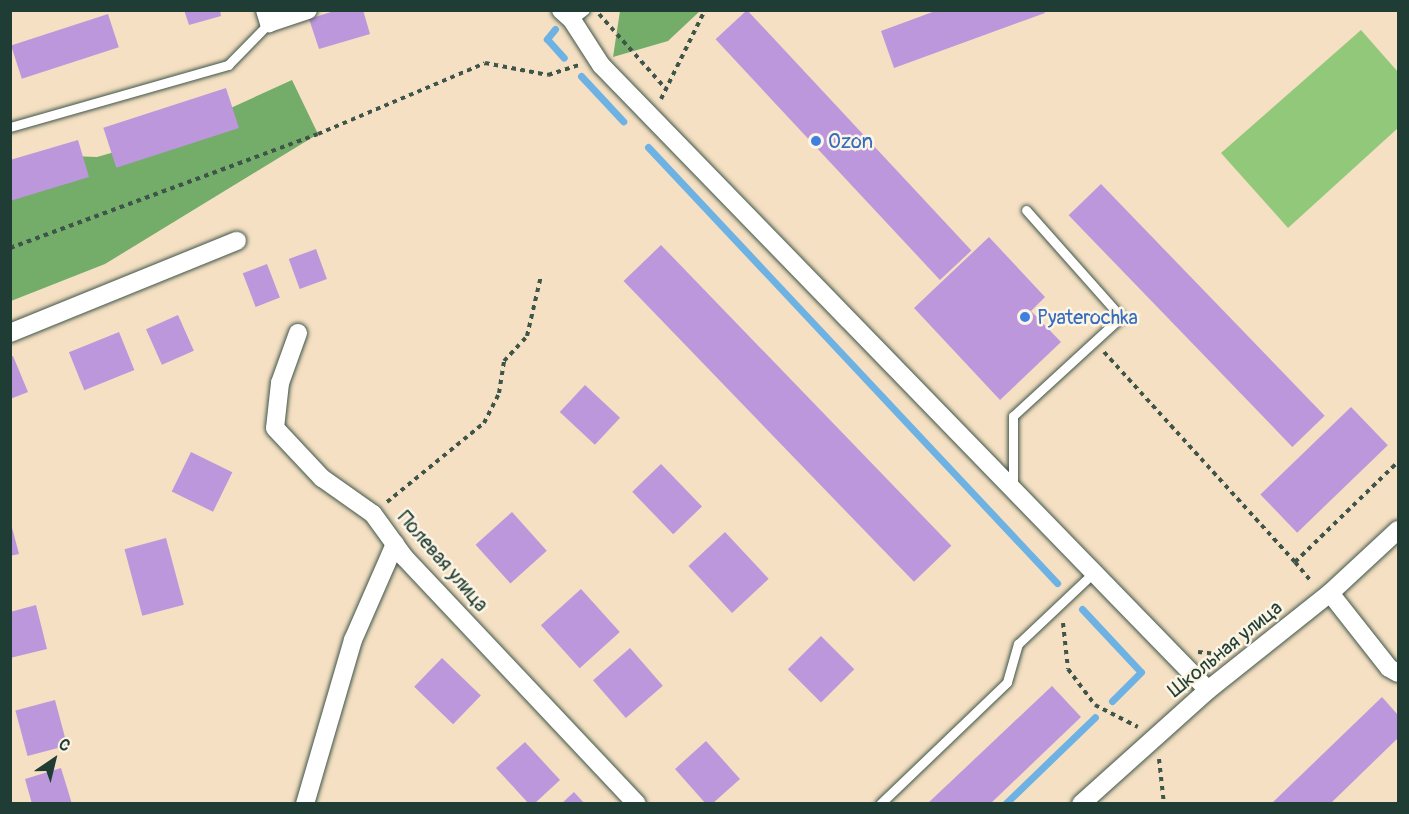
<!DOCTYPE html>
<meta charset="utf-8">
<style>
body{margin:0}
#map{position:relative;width:1409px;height:814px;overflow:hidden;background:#f5e0c3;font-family:Pangolin,sans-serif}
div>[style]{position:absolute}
.green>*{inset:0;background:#91c87a}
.forest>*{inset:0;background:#74ac6a}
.stream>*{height:7px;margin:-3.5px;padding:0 3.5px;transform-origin:3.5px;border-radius:3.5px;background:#6db2e3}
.building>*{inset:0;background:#bd97dc;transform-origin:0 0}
.path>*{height:4px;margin-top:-2px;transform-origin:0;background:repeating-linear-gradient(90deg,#3f5549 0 4.5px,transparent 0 9px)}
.roads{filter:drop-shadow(0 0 2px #3f5549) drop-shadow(0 0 2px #3f5549)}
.service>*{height:9px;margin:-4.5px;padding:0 4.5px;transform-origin:4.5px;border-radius:4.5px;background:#fff}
.minor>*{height:18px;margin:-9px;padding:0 9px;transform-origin:9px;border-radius:9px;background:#fff}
.dots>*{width:16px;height:16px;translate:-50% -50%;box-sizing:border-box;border:3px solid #fcf5e5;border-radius:50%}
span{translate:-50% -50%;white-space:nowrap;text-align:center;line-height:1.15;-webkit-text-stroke:5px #fcf5e5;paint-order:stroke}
.shop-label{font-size:20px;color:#366cbe}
.left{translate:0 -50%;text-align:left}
.street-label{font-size:20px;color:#1f3d34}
.frame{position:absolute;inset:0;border:12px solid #1f3d34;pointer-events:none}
.north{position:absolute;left:24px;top:730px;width:60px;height:60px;-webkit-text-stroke:4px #fcf5e5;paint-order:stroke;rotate:35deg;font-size:16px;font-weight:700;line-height:24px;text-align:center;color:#1f3d34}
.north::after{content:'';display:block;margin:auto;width:21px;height:27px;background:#1f3d34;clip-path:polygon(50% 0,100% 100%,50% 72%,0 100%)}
</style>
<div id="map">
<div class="green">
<div style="clip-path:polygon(1361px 30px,1398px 72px,1398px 128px,1288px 228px,1221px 153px)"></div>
</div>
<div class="forest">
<div style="clip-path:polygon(620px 11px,620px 10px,700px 11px,668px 41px,613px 57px)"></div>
<div style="clip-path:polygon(292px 80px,318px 134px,105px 264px,11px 301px,11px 184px,46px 155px,97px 157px,167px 137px)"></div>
</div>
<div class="stream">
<div style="left:555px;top:29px;width:13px;rotate:129deg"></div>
<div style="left:547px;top:39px;width:25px;rotate:48deg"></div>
<div style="left:581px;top:76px;width:62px;rotate:47deg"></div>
<div style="left:648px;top:147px;width:598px;rotate:46.83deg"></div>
<div style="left:1082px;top:609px;width:86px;rotate:46.9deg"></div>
<div style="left:1141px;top:672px;width:41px;rotate:135deg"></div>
<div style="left:1005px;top:804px;width:125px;rotate:-44deg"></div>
</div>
<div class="building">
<div style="clip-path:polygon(184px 10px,220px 10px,221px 16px,189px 25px)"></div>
<div style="clip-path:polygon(337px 10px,363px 10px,370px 34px,319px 49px,309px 19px)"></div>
<div style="left:747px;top:10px;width:329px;height:43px;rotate:47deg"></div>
<div style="clip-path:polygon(938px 10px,1044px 10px,1045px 13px,894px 68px,881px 31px)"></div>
<div style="left:108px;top:14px;width:35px;height:102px;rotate:72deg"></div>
<div style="left:226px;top:88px;width:42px;height:129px;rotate:72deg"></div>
<div style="clip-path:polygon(78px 140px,89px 177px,10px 201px,10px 160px)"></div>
<div style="left:1101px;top:184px;width:322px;height:45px;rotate:46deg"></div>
<div style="clip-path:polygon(989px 237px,1045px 297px,1031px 311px,1061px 342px,1000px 400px,914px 308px)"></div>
<div style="left:661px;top:245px;width:418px;height:52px;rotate:46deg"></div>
<div style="left:316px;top:249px;width:32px;height:29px;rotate:70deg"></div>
<div style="left:267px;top:264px;width:36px;height:26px;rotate:69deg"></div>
<div style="left:178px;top:315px;width:39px;height:35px;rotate:66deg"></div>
<div style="left:119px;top:332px;width:41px;height:54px;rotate:68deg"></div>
<div style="clip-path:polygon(13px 356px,28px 392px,10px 399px,10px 357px)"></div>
<div style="left:585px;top:385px;width:48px;height:37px;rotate:43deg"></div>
<div style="left:1351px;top:407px;width:53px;height:126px;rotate:46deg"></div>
<div style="left:191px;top:452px;width:46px;height:44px;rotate:26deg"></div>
<div style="left:661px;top:464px;width:59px;height:40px;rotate:46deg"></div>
<div style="left:512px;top:512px;width:52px;height:49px;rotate:48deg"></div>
<div style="clip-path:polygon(10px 520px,19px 554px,10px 556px)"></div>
<div style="left:725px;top:532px;width:64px;height:50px;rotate:47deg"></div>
<div style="left:166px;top:538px;width:69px;height:43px;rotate:75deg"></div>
<div style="left:581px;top:589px;width:58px;height:54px;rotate:48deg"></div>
<div style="clip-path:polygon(36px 605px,47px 649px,10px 658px,10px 612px)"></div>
<div style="left:821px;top:636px;width:47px;height:47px;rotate:45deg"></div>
<div style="left:630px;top:648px;width:50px;height:49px;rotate:49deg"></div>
<div style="left:442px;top:658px;width:54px;height:40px;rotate:44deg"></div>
<div style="clip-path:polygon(1052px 686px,1081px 717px,990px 804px,927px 804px)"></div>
<div style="clip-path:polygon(1382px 697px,1398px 715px,1398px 738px,1330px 804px,1271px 804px)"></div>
<div style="left:55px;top:700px;width:47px;height:41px;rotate:75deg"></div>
<div style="clip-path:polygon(706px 741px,740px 779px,712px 804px,706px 804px,675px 769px)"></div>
<div style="clip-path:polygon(525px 742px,560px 780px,534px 804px,529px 804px,496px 768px)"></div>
<div style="clip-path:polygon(61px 768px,72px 804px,32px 804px,25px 779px)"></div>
<div style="clip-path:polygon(574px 792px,585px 804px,561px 804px)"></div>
</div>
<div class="path">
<div style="left:599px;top:14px;width:101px;rotate:48.2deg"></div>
<div style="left:661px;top:99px;width:99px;rotate:-63.7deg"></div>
<div style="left:10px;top:248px;width:328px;rotate:-20.3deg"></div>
<div style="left:318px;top:134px;width:181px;rotate:-23deg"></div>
<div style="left:485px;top:63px;width:64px;rotate:10.8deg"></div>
<div style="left:548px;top:75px;width:32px;rotate:-18deg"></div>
<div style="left:1104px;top:352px;width:284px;rotate:47.7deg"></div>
<div style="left:1295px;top:562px;width:144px;rotate:-44.2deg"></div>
<div style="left:387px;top:502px;width:125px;rotate:-39.2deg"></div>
<div style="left:484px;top:423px;width:34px;rotate:-63deg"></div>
<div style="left:499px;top:393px;width:32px;rotate:-81deg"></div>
<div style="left:504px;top:361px;width:34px;rotate:-47deg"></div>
<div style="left:527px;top:336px;width:62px;rotate:-76.9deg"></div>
<div style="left:1295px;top:562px;width:26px;rotate:50deg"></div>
<div style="left:1063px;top:623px;width:46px;rotate:83.8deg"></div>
<div style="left:1068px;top:669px;width:45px;rotate:53.1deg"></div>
<div style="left:1095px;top:705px;width:48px;rotate:27.1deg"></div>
<div style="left:1198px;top:652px;width:20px;rotate:6deg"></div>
<div style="left:1218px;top:654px;width:9px;rotate:-41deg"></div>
<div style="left:1159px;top:759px;width:45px;rotate:83.7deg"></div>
</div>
<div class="roads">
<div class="service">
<div style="left:572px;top:20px;width:16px;rotate:-38deg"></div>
<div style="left:10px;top:127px;width:227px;rotate:-15.9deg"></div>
<div style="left:228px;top:65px;width:59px;rotate:-45.7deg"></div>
<div style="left:1013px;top:486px;width:70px;rotate:-90deg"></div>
<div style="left:1013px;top:416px;width:147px;rotate:-42.5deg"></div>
<div style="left:1121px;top:317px;width:143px;rotate:-131.6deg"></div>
<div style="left:880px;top:804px;width:176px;rotate:-43.8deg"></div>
<div style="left:1007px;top:682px;width:40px;rotate:-74deg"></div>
<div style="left:1018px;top:644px;width:102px;rotate:-43.4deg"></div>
</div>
<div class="minor">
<div style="left:265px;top:10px;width:14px;rotate:73deg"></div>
<div style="left:269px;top:23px;width:41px;rotate:-18.4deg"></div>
<div style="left:561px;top:10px;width:15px;rotate:42deg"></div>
<div style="left:572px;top:20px;width:54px;rotate:57.2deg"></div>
<div style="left:601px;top:65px;width:871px;rotate:45.84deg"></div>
<div style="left:10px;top:333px;width:245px;rotate:-22.1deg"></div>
<div style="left:298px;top:333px;width:53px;rotate:109.8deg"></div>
<div style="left:280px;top:383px;width:45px;rotate:96.3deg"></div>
<div style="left:275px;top:428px;width:69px;rotate:46.8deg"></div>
<div style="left:322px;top:478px;width:62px;rotate:35.2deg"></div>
<div style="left:373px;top:514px;width:54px;rotate:54deg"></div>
<div style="left:405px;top:558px;width:338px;rotate:46.7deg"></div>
<div style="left:1330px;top:593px;width:95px;rotate:51.8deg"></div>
<div style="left:1389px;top:668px;width:10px;rotate:29deg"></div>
<div style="left:305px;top:804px;width:171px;rotate:-73.7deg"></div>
<div style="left:353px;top:640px;width:105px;rotate:-66.4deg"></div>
<div style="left:1081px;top:804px;width:171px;rotate:-41.9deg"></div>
<div style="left:1208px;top:690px;width:156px;rotate:-38.5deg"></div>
<div style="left:1330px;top:593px;width:93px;rotate:-42.8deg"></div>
</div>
</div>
<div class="dots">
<div style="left:816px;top:141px;background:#3f7fe0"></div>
<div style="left:1025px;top:317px;background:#3f7fe0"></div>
</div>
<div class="shop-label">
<span class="left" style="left:828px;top:141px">Ozon</span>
<span class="left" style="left:1037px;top:317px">Pyaterochka</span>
</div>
<div class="street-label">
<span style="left:443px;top:561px;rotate:49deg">Полевая улица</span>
<span style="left:1225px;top:649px;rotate:-39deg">Школьная улица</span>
</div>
<div class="frame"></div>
<div class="north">С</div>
</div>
